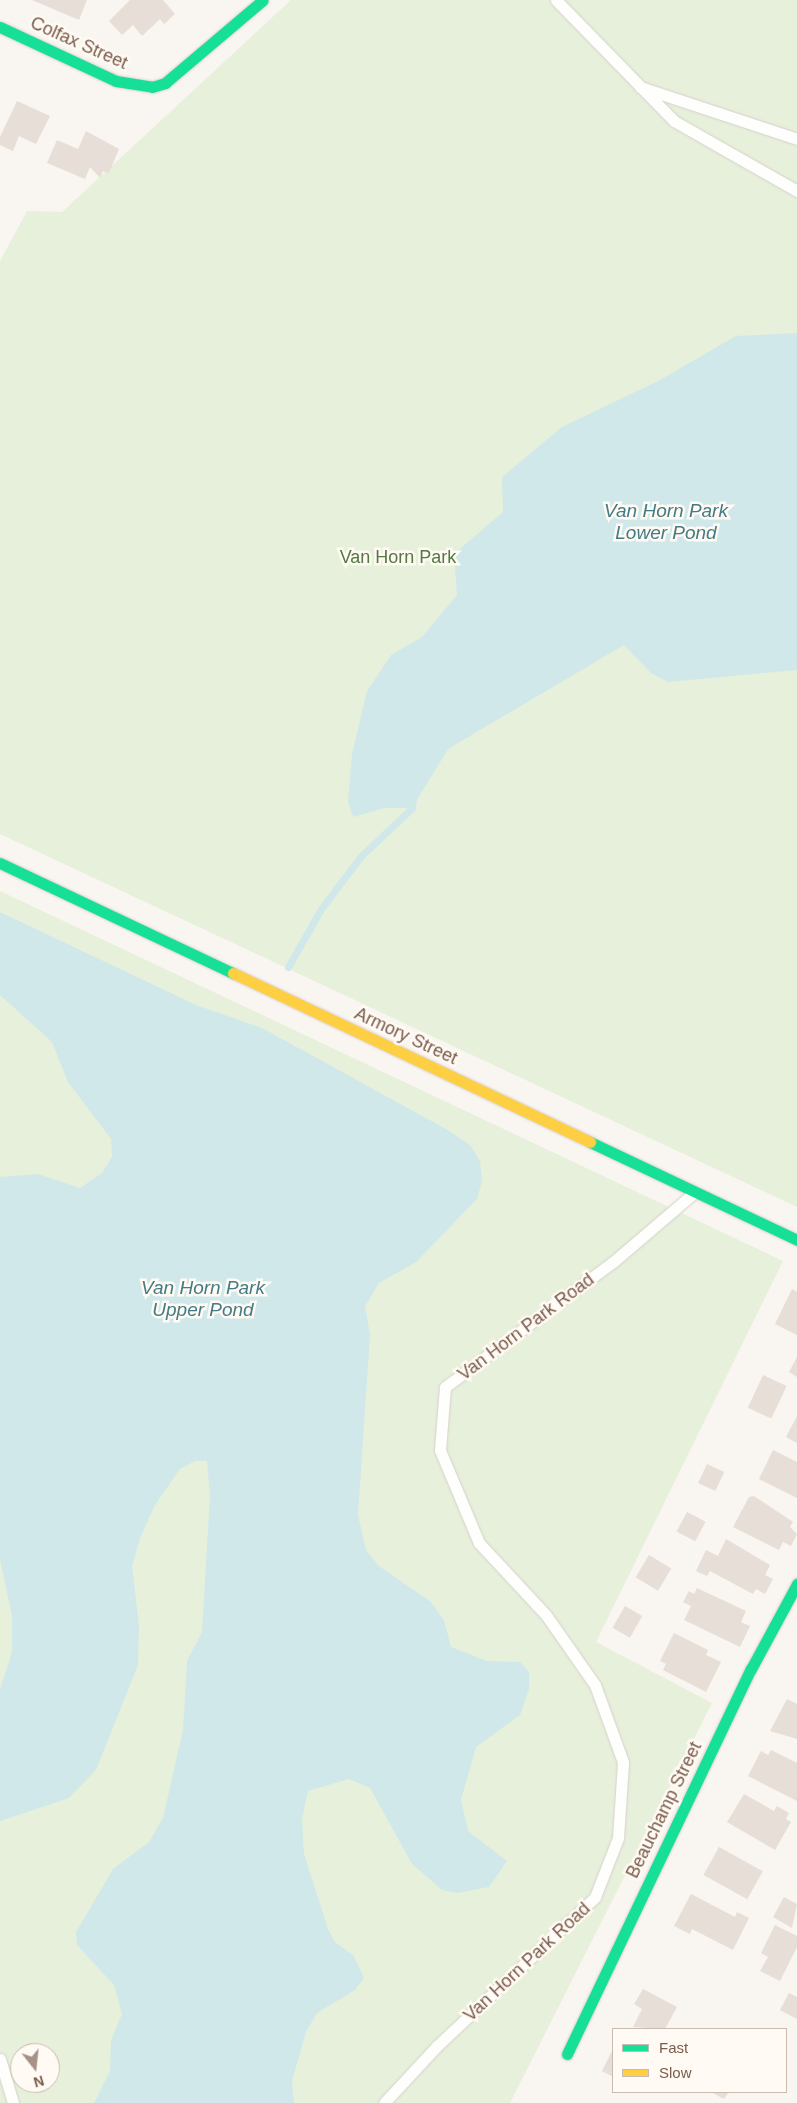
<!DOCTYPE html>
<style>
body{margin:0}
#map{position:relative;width:797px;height:2103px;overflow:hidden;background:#f9f5f0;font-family:Arial,sans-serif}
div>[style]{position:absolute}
.green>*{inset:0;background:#e7f0db}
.water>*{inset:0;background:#d0e8ea}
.stream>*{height:7px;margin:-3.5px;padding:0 3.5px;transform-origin:3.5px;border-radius:3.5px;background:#d0e8ea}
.building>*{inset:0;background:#e6ded7;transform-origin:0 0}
.roads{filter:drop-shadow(0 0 1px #d7d1cb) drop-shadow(0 0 1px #d7d1cb)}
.lane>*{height:11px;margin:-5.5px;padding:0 5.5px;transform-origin:5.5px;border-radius:5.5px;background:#fefefd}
.fast>*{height:11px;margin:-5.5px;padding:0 5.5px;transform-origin:5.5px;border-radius:5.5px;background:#16e098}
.slow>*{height:11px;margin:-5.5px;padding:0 5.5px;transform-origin:5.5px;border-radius:5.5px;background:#ffcf43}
span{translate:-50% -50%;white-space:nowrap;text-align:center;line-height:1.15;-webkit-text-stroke:5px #fffaf3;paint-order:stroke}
.street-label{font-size:18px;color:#7a5c4d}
.park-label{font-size:18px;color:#537a41}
.water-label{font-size:19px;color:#437c86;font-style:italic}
.legend{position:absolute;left:612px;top:2028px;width:175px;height:65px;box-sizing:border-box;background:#fffaf3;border:1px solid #cabbb1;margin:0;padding:6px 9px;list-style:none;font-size:15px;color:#7a5c4d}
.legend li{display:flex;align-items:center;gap:10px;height:25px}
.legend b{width:25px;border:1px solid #cabbb1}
.north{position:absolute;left:10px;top:2043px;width:50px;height:50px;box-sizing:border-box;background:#fffaf3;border:1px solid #cabbb1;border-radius:50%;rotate:164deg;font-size:14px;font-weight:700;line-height:20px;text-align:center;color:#7a5c4d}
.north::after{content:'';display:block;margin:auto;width:18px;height:22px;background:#a69286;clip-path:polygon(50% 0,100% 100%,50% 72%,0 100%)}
</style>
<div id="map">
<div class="green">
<div style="clip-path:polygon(291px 0,797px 0,797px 1207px,0 834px,0 261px,27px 211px,62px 212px)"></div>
<div style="clip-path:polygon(evenodd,0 891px,783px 1261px,596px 1642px,712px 1703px,510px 2103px,0 2103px,0 891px,20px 2053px,50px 2053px,50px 2083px,20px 2083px,20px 2053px)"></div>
</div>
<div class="water">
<div style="clip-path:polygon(797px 333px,797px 670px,668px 682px,651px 673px,624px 645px,448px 749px,412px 808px,384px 808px,353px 817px,348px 802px,352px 754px,367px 691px,391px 655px,422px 637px,457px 595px,454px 554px,503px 512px,502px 477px,562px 427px,658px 381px,736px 336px)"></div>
<div style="clip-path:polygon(0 912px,196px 1005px,262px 1028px,446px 1129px,470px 1145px,480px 1161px,482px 1181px,477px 1199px,416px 1262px,379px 1283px,365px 1306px,370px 1335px,358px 1515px,366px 1550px,379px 1566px,431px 1602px,444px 1620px,451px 1647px,487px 1661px,520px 1662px,529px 1672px,529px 1689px,520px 1715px,476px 1747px,461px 1800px,468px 1831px,507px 1861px,489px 1887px,457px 1893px,442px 1890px,412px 1864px,370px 1788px,349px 1779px,308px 1791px,302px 1819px,304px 1854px,328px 1929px,335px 1942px,354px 1956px,364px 1978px,355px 1990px,317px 2013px,306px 2032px,292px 2081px,294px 2103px,94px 2103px,110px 2071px,111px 2040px,122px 2014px,114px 1985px,77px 1945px,76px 1932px,113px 1869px,149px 1842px,163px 1818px,183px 1730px,187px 1661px,202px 1632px,210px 1496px,207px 1461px,195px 1461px,180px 1469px,155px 1505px,140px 1538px,132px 1566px,139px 1626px,138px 1665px,96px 1770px,69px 1798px,0 1821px,0 1689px,12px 1652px,12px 1616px,0 1559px,0 1177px,38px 1174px,80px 1188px,102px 1173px,112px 1157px,111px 1139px,68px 1082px,52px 1042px,0 995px)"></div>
</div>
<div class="stream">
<div style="left:288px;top:967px;width:67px;rotate:-60.4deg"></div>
<div style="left:321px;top:909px;width:66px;rotate:-53deg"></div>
<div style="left:361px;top:856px;width:70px;rotate:-43.3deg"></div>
<div style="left:412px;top:808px;width:9px;rotate:-84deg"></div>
</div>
<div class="building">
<div style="clip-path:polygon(32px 0,87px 0,79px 20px)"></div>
<div style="clip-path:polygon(130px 0,163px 0,175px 14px,164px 24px,160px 19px,142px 36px,133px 25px,122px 35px,109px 21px)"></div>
<div style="clip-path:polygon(17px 101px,50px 116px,36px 144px,19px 136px,13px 151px,0 145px,0 137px)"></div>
<div style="clip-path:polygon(86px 131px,119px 149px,109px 173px,103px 171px,100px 178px,90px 167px,85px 179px,47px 163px,57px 140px,78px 149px)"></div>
<div style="clip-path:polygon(792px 1289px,797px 1292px,797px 1335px,775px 1324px)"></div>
<div style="clip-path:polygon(797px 1357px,797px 1377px,789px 1372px)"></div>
<div style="left:763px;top:1375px;width:26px;height:36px;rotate:25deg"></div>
<div style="clip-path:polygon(797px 1416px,797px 1443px,786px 1437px)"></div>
<div style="clip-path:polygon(773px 1450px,797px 1462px,797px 1498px,759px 1479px)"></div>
<div style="left:707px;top:1464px;width:19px;height:21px;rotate:25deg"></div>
<div style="clip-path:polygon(754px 1496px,793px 1522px,790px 1527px,797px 1534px,791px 1546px,783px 1542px,779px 1550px,733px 1527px,749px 1497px)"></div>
<div style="left:687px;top:1512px;width:21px;height:22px;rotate:28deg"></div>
<div style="clip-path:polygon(726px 1539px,770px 1565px,765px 1575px,773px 1579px,765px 1594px,756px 1589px,753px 1594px,710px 1571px,707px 1576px,696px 1571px,706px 1550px,718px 1556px)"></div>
<div style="left:649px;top:1555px;width:26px;height:26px;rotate:31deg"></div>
<div style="clip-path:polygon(697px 1588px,746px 1611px,741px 1622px,750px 1626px,740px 1647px,684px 1620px,691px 1606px,683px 1602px,689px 1591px,694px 1594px)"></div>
<div style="left:625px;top:1606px;width:20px;height:25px;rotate:30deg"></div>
<div style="clip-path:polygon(674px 1633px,708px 1650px,706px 1655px,721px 1662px,706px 1692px,663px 1670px,666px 1664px,660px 1661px)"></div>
<div style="clip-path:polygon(787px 1699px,797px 1704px,797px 1739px,770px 1731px)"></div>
<div style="clip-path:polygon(771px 1750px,797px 1763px,797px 1801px,748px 1776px,761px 1751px,768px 1755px)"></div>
<div style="clip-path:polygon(744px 1794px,774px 1811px,777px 1806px,789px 1813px,786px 1819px,791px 1822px,775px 1850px,727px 1822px)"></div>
<div style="left:719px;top:1847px;width:50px;height:32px;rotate:29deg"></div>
<div style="clip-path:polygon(691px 1894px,735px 1917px,737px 1912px,749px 1918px,733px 1950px,692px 1929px,690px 1934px,674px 1926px)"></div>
<div style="clip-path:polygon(784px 1897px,797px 1904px,792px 1928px,773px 1917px)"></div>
<div style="clip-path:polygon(775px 1925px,797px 1936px,797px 1947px,780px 1981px,760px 1971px,768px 1957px,761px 1953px)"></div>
<div style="clip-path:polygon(643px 1989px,677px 2007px,665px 2029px,633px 2027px,642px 2009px,634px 2004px)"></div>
<div style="clip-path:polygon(789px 1993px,797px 1997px,797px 2019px,780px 2010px)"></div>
<div style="clip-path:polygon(613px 2049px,613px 2077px,602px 2071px)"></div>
<div style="clip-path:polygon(711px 2092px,729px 2092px,724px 2099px)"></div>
</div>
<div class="roads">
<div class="lane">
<div style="left:556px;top:0;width:169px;rotate:45.7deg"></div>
<div style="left:674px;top:121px;width:142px;rotate:29.6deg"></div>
<div style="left:640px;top:87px;width:165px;rotate:18.3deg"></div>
<div style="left:0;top:2059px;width:46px;rotate:73.5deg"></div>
<div style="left:384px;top:2103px;width:78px;rotate:-47.1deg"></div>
<div style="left:437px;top:2046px;width:217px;rotate:-43.3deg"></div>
<div style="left:595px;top:1897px;width:63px;rotate:-68.7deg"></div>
<div style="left:618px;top:1838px;width:76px;rotate:-86.2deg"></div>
<div style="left:623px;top:1762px;width:82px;rotate:-110deg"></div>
<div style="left:595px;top:1685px;width:85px;rotate:-125deg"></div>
<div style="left:546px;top:1615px;width:98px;rotate:-132.9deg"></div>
<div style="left:479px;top:1543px;width:101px;rotate:-112.8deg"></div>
<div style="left:440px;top:1450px;width:63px;rotate:-85.5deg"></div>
<div style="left:445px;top:1387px;width:209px;rotate:-36.7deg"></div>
<div style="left:613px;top:1262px;width:108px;rotate:-40.5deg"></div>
</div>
<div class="fast">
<div style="left:0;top:27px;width:128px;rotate:25deg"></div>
<div style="left:116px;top:81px;width:36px;rotate:9deg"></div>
<div style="left:152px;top:87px;width:14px;rotate:-17deg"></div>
<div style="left:165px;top:83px;width:128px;rotate:-40.3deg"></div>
<div style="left:0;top:863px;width:258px;rotate:25.3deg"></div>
<div style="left:590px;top:1142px;width:229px;rotate:25.3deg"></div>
<div style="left:567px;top:2054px;width:427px;rotate:-64.5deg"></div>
<div style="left:751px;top:1669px;width:97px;rotate:-61.6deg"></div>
</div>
<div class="slow">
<div style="left:233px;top:973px;width:395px;rotate:25.3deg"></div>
</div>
</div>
<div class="street-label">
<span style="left:79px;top:43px;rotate:24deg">Colfax Street</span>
<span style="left:406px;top:1036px;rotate:25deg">Armory Street</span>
<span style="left:526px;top:1327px;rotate:-37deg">Van Horn Park Road</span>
<span style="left:664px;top:1810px;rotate:-64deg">Beauchamp Street</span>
<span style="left:527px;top:1962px;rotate:-43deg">Van Horn Park Road</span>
</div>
<div class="park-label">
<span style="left:398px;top:557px">Van Horn Park</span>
</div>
<div class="water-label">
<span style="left:666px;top:522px">Van Horn Park<br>Lower Pond</span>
<span style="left:203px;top:1299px">Van Horn Park<br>Upper Pond</span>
</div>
<ul class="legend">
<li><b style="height:6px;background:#16e098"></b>Fast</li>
<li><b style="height:6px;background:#ffcf43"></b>Slow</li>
</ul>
<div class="north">N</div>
</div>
